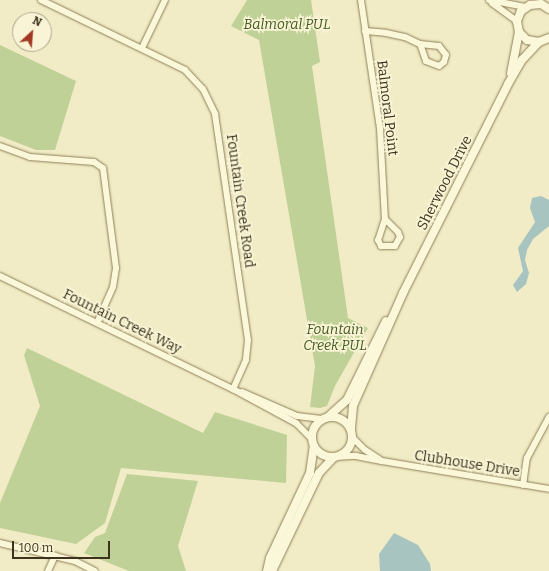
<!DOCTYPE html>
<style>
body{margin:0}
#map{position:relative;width:549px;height:571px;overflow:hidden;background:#f1ecc5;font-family:Bitter,serif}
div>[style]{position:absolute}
.green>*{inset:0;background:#c0d198}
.water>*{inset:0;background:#a7c4c1}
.roads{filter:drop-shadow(0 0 1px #8e7e59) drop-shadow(0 0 1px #8e7e59)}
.street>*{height:6px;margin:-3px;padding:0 3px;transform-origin:3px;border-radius:3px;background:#fbf7d9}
.secondary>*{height:8px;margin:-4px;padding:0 4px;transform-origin:4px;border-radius:4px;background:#fbf7d9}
.secondary>.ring{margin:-4px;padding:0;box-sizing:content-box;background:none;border:8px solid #fbf7d9;border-radius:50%}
span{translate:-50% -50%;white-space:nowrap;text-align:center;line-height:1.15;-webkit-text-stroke:3.5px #f8f4d5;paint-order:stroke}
.park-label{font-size:14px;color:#445b23;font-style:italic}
.street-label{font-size:14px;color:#3d321e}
.north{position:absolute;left:12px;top:12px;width:40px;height:40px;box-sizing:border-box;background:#f8f4d5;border:1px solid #ada68c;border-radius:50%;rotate:26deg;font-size:11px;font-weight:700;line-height:16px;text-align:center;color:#3d321e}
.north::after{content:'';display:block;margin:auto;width:14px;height:18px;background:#a13925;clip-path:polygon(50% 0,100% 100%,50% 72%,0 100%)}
.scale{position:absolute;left:12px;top:541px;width:98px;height:18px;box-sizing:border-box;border:2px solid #3d321e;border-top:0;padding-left:5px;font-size:12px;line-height:14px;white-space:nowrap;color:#3d321e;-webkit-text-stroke:3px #f8f4d5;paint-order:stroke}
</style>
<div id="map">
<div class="green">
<div style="clip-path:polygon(247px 0,311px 0,320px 62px,312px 66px,348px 318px,368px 328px,335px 386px,327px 406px,320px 408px,310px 407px,315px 366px,259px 40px,231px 26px)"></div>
<div style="clip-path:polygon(0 45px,76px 81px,55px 150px,36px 150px,0 136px)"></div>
<div style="clip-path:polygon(27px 348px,203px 433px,215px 412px,287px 435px,286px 483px,121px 468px,105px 523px,76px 544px,0 528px,0 503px,40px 406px,24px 355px)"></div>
<div style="clip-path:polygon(127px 474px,198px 481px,178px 546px,186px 571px,129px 571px,84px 553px,95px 537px,105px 533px)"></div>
</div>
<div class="water">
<div style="clip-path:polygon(541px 196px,549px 200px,549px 226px,533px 239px,527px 250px,525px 260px,529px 273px,526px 284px,517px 292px,513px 285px,523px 271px,518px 248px,535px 222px,530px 208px,532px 198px)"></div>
<div style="clip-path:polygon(394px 533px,418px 545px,430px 564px,431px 571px,380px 571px,379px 554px)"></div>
</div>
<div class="roads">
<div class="street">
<div style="left:41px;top:0;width:160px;rotate:25.9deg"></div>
<div style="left:185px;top:70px;width:26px;rotate:47deg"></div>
<div style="left:203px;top:89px;width:28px;rotate:64deg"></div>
<div style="left:215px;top:114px;width:228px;rotate:81.7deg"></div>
<div style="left:248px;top:340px;width:20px;rotate:96deg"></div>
<div style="left:246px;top:360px;width:32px;rotate:114deg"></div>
<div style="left:361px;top:0;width:129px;rotate:81.6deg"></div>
<div style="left:380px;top:128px;width:91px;rotate:86.9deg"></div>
<div style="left:385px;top:219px;width:22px;rotate:108deg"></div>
<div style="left:378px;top:240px;width:7px;rotate:63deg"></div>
<div style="left:381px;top:246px;width:14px"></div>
<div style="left:395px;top:246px;width:10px;rotate:-61deg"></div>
<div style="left:400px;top:237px;width:5px;rotate:-112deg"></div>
<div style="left:398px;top:232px;width:18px;rotate:-135deg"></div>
<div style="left:489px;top:0;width:37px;rotate:11deg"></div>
<div style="left:492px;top:3px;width:31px;rotate:36deg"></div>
<div style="left:365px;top:31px;width:21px;rotate:5deg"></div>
<div style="left:386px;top:33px;width:19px;rotate:12deg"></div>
<div style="left:405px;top:37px;width:17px;rotate:25deg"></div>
<div style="left:420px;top:44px;width:19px;rotate:6deg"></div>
<div style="left:439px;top:46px;width:11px;rotate:52deg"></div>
<div style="left:446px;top:55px;width:7px;rotate:106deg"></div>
<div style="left:444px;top:62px;width:6px;rotate:141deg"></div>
<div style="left:439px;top:66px;width:14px;rotate:-159deg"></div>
<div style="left:426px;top:61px;width:18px;rotate:-109deg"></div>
<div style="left:142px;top:48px;width:53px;rotate:-64.4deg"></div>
<div style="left:0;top:146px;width:32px;rotate:20deg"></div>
<div style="left:30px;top:157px;width:64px;rotate:4.5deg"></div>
<div style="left:94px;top:162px;width:11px;rotate:34deg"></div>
<div style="left:103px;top:168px;width:101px;rotate:82.6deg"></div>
<div style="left:116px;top:268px;width:19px;rotate:99deg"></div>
<div style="left:113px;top:287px;width:39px;rotate:114deg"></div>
<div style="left:0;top:276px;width:259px;rotate:25.9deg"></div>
<div style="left:233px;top:389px;width:72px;rotate:28.4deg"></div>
<div style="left:296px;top:423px;width:23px;rotate:45deg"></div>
<div style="left:242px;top:392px;width:60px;rotate:23.6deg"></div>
<div style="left:297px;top:416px;width:25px;rotate:7deg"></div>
<div style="left:334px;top:457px;width:22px;rotate:-3deg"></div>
<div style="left:356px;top:456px;width:26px;rotate:11deg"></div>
<div style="left:382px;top:461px;width:20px;rotate:-147deg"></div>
<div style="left:365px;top:450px;width:18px;rotate:-135deg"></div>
<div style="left:382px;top:461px;width:169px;rotate:9.5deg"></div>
<div style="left:523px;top:485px;width:27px;rotate:-82deg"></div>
<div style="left:527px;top:458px;width:47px;rotate:-61.8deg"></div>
<div style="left:0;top:543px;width:77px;rotate:13.5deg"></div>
<div style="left:75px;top:561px;width:22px;rotate:27deg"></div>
<div style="left:48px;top:571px;width:17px;rotate:-65deg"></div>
</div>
<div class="secondary">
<div style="left:549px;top:9px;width:9px;rotate:-148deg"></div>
<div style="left:541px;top:4px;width:11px;rotate:175deg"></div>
<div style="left:530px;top:5px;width:11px;rotate:146deg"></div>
<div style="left:521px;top:11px;width:11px;rotate:112deg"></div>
<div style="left:517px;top:21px;width:11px;rotate:80deg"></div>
<div style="left:519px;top:32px;width:11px;rotate:45deg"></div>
<div style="left:527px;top:40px;width:12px;rotate:9deg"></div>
<div style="left:539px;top:42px;width:11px;rotate:-22deg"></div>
<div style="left:511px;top:73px;width:42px;rotate:-79deg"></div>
<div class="ring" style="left:312px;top:417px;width:32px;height:32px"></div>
<div style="left:328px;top:417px;width:25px;rotate:-42deg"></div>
<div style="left:347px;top:400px;width:88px;rotate:-63.7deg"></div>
<div style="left:351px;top:429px;width:23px;rotate:-85deg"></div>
<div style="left:353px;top:406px;width:124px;rotate:-66.1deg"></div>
<div style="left:403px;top:293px;width:234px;rotate:-63.3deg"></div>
<div style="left:508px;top:84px;width:28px;rotate:-60deg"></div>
<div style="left:522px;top:60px;width:25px;rotate:-47deg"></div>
<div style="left:267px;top:571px;width:13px;rotate:-77deg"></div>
<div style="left:270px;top:558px;width:94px;rotate:-64.8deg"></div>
<div style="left:310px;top:473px;width:27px;rotate:-82deg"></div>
<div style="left:272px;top:571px;width:109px;rotate:-64.4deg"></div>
<div style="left:319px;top:473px;width:22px;rotate:-47deg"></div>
</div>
</div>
<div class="park-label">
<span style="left:287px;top:25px">Balmoral PUL</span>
<span style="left:335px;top:338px">Fountain<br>Creek PUL</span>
</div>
<div class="street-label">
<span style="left:387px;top:108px;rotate:83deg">Balmoral Point</span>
<span style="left:445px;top:183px;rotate:-63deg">Sherwood Drive</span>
<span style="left:240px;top:201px;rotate:82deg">Fountain Creek Road</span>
<span style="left:122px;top:322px;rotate:26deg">Fountain Creek Way</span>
<span style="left:467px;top:464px;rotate:9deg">Clubhouse Drive</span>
</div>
<div class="north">N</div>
<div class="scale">100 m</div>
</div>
